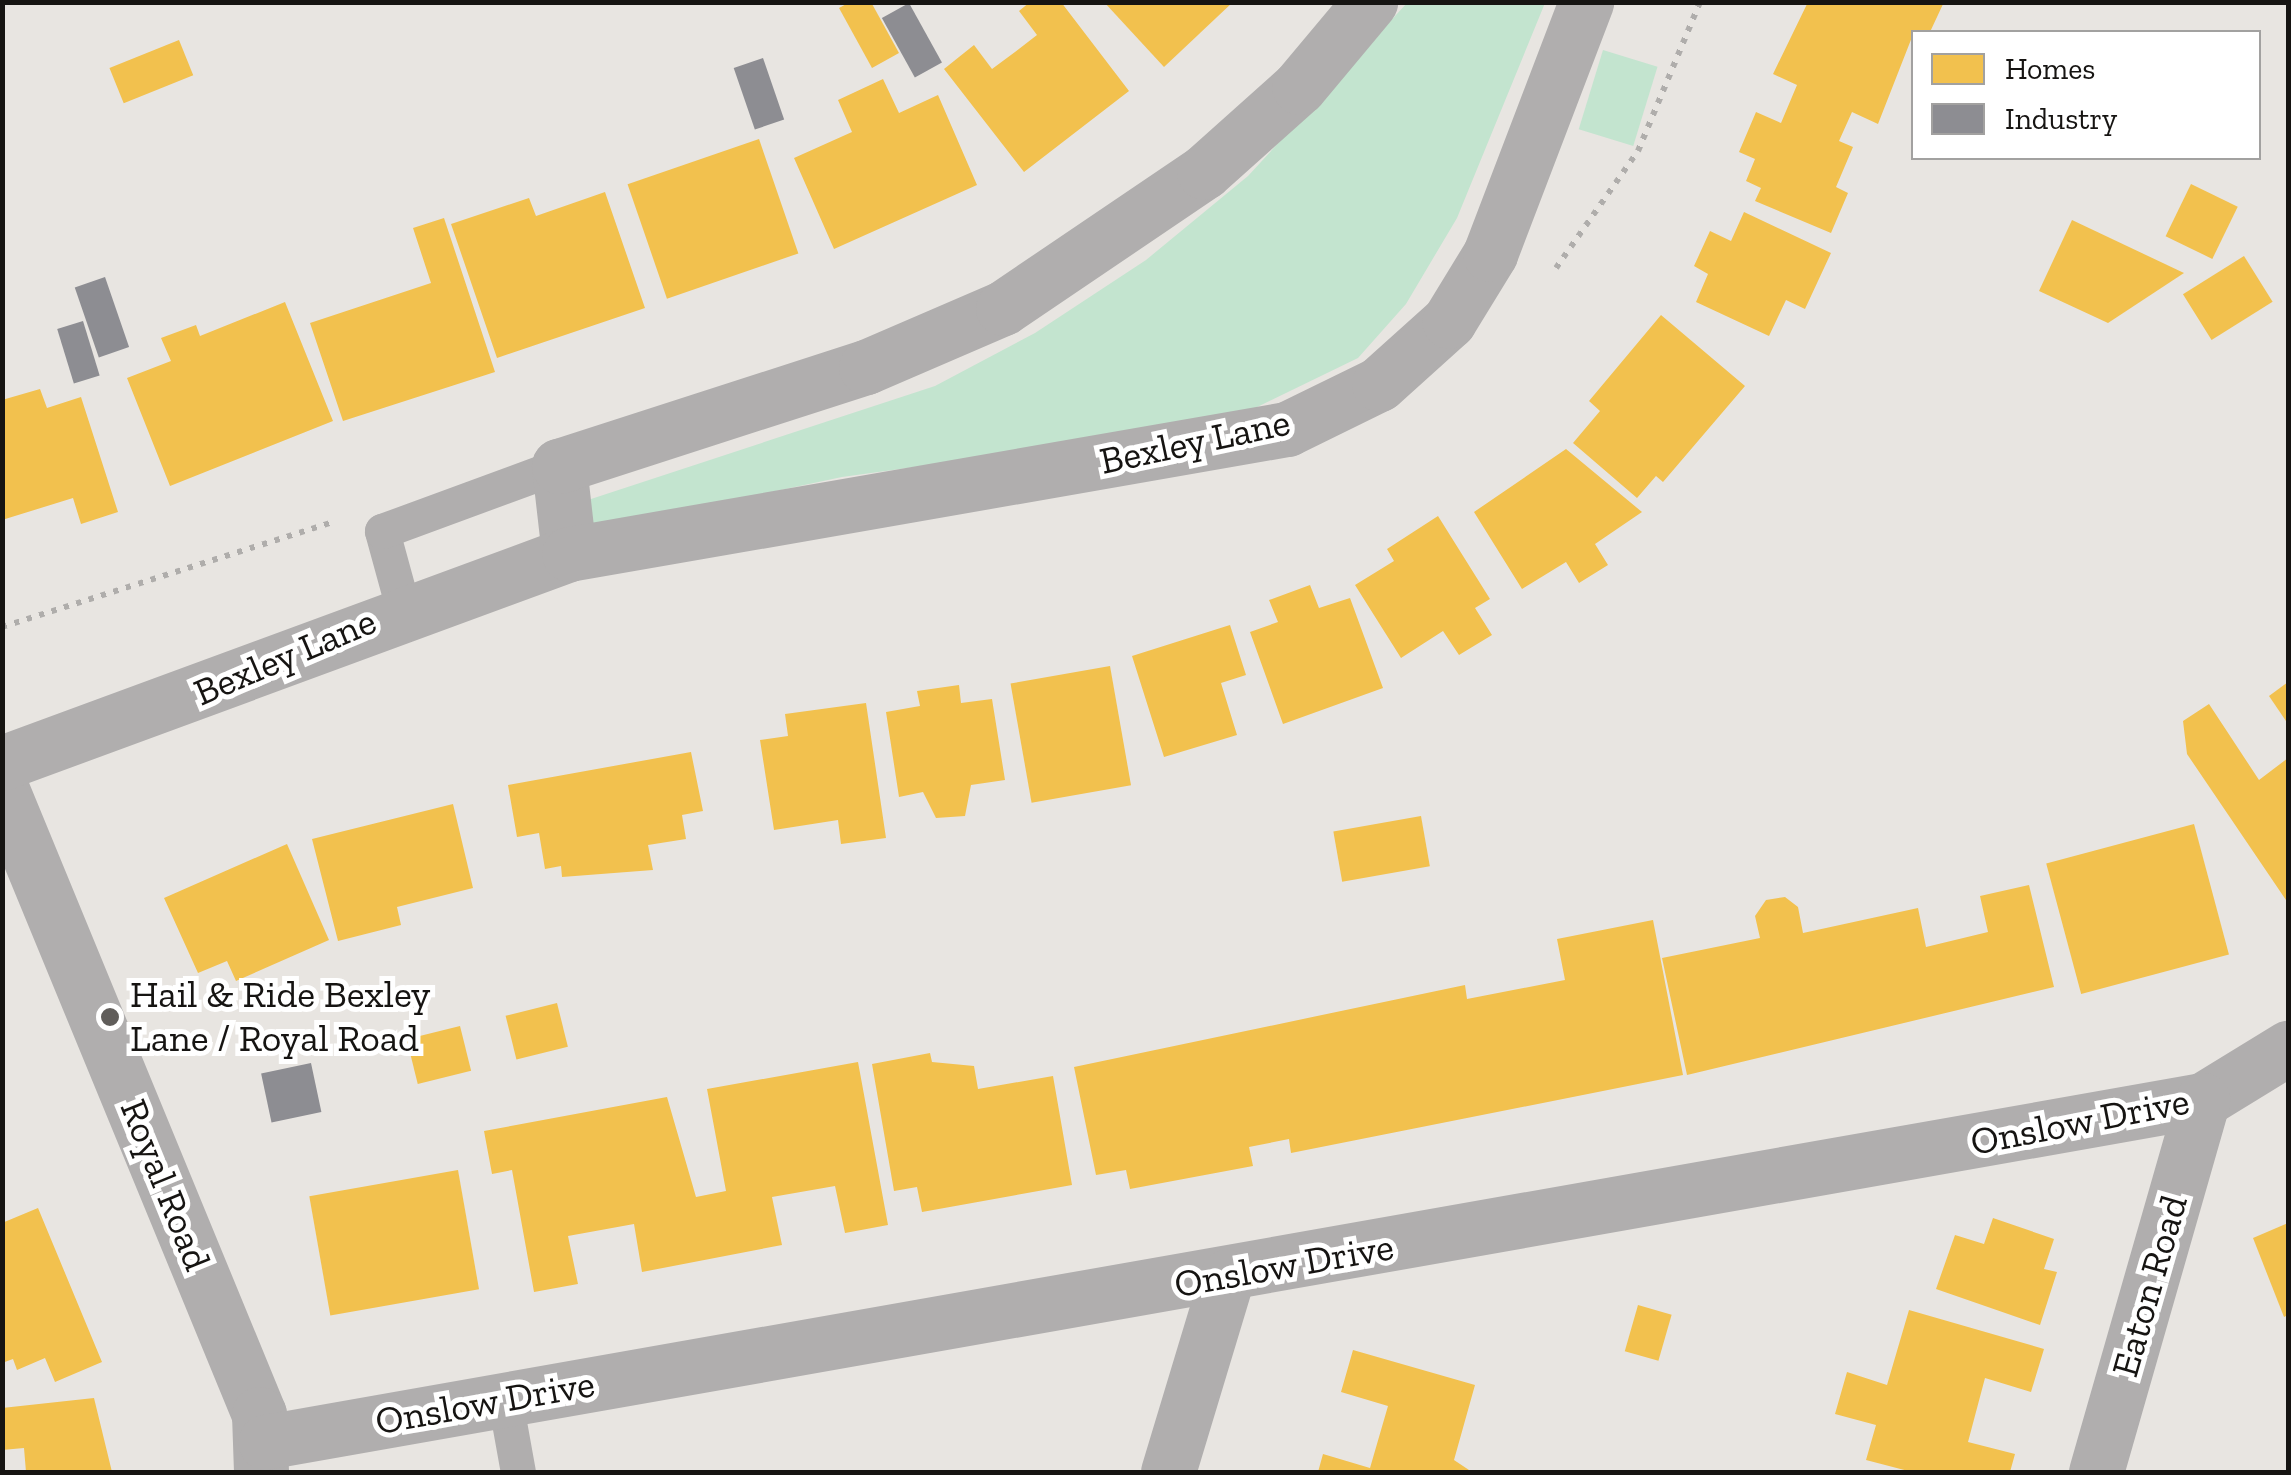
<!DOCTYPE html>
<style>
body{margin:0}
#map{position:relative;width:2291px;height:1475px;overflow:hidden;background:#e8e5e1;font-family:"Zilla Slab",serif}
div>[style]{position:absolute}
.green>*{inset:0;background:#c3e4cf;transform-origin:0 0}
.homes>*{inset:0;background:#f2c14e;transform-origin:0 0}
.industry>*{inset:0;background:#8d8d92;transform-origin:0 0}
.path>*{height:6px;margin-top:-3px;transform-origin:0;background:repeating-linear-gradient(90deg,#afadab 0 5px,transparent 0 13px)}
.service>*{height:35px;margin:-17.5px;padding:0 17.5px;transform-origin:17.5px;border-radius:17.5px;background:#b0aeae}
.minor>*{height:55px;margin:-27.5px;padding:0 27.5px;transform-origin:27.5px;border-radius:27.5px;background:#b0aeae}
.tertiary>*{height:55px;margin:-27.5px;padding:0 27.5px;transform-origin:27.5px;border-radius:27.5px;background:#b0aeae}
.dots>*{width:28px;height:28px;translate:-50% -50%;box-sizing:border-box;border:5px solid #fff;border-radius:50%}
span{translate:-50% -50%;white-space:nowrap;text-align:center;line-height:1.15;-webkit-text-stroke:10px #fff;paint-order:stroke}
.street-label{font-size:38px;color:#161412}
.poi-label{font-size:38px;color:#161412}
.left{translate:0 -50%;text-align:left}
.frame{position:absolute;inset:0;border:5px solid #161412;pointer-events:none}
.legend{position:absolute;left:1911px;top:30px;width:350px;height:130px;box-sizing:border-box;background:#fff;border:2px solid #a2a1a0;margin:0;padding:12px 18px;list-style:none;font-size:30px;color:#161412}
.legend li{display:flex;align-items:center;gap:20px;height:50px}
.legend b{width:50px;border:2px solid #a2a1a0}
</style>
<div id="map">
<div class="green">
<div style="clip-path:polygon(1407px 3px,1545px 3px,1457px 218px,1406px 304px,1358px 358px,1220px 425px,842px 477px,592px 530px,588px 500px,935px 386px,1035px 333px,1146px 260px,1248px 176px)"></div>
<div style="left:1603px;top:50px;width:57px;height:83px;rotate:17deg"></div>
</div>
<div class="homes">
<div style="clip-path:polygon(850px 2px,871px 2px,899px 53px,872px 68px,839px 8px)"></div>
<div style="clip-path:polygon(1030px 2px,1061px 2px,1129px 91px,1024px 172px,944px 69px,974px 45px,992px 69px,1015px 52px,1037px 35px,1019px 11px)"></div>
<div style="clip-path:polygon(1104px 2px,1233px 2px,1164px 67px)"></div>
<div style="clip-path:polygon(1808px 2px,1944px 2px,1930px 32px,1914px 32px,1878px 124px,1852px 112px,1839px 141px,1853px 147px,1836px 187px,1848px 193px,1831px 233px,1755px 201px,1761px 188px,1746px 181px,1755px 159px,1739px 152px,1756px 112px,1781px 123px,1797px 85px,1773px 74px)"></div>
<div style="left:179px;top:40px;width:38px;height:75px;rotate:68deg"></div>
<div style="clip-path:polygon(883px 79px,899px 113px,938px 95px,977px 185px,834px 249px,794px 158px,852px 132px,838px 100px)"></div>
<div style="left:759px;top:139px;width:121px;height:139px;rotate:71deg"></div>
<div style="left:2191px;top:184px;width:52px;height:58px;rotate:26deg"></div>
<div style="clip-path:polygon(605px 192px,645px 308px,497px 358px,451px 224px,529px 198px,536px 216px)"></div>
<div style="clip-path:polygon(1744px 212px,1831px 253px,1805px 309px,1786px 300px,1769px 336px,1696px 302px,1708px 274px,1694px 266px,1710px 231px,1731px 241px)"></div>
<div style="clip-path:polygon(444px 218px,495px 372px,343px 421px,310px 323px,431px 283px,413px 228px)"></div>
<div style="clip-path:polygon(2072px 220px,2184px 273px,2108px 323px,2039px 291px)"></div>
<div style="left:2244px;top:256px;width:54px;height:72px;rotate:58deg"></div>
<div style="clip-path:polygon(285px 302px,333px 421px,170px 486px,127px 378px,171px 361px,161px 338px,196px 325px,200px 336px)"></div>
<div style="clip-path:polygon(1661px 315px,1745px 386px,1663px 482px,1656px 476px,1637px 498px,1573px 443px,1600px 411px,1589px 401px)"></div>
<div style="clip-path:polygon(40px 389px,47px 408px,81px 397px,118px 512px,81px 524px,73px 498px,2px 520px,2px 400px)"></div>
<div style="clip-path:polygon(1566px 449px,1642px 512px,1595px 544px,1608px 565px,1579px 583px,1566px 562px,1522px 589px,1474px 512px)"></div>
<div style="clip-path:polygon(1438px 516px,1490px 599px,1475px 608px,1492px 635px,1459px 655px,1443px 631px,1401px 658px,1355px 585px,1394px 561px,1387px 549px)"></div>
<div style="clip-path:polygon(1310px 585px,1319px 608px,1350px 598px,1383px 688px,1283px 724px,1250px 632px,1278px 622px,1269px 600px)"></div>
<div style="clip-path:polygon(1230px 625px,1246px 675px,1221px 683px,1237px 735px,1164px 757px,1132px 656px)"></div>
<div style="left:1110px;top:666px;width:121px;height:101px;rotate:80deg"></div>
<div style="clip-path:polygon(2288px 682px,2288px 724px,2269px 696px)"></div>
<div style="clip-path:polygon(959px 685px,961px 703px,992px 699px,1005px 780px,971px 785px,965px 816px,936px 818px,923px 792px,899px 797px,886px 712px,920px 706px,917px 691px)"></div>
<div style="clip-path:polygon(866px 703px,886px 838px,841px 844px,838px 820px,774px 830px,760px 740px,788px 736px,785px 714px)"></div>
<div style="clip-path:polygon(2209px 704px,2259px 780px,2288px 758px,2288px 903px,2187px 754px,2183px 721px)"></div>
<div style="clip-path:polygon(691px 752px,703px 811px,682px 815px,686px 839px,648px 845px,653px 870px,562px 877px,561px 866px,545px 869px,539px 833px,517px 837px,508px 785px)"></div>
<div style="clip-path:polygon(453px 804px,473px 888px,397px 907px,401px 925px,338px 941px,312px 839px)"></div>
<div style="left:1421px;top:816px;width:51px;height:89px;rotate:80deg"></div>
<div style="left:2194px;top:824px;width:135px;height:153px;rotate:75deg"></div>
<div style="clip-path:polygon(287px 844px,329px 940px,236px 981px,227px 961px,198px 973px,164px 898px)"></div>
<div style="clip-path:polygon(2029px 885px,2054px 987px,1687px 1075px,1662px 958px,1760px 938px,1755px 916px,1766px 900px,1785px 897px,1798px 907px,1803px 933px,1918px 908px,1926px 947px,1988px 932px,1980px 896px)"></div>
<div style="clip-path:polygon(1653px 920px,1683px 1075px,1291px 1153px,1289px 1139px,1249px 1147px,1253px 1166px,1130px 1189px,1126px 1170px,1096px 1175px,1074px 1067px,1465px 985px,1467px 999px,1565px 980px,1557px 939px)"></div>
<div style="left:557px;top:1003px;width:45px;height:53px;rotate:76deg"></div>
<div style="left:460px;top:1026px;width:46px;height:55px;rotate:76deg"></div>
<div style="clip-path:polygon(930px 1053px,932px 1062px,974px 1066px,978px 1089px,1053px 1076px,1072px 1185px,922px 1212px,917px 1187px,894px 1191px,872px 1064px)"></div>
<div style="clip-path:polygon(858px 1062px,888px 1225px,845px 1233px,835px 1186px,772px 1197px,782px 1245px,642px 1272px,634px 1224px,568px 1236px,578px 1284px,534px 1292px,512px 1170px,492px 1174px,484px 1131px,667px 1097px,696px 1197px,726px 1191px,707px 1089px)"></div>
<div style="left:458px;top:1170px;width:121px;height:151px;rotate:80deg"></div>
<div style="clip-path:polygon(38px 1208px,102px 1362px,55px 1382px,45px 1358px,17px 1370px,13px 1359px,2px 1363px,2px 1223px)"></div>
<div style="clip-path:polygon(1993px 1218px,2054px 1239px,2044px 1269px,2057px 1272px,2040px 1325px,1936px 1289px,1955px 1235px,1984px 1244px)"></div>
<div style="clip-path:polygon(2288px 1223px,2288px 1315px,2284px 1317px,2253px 1238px)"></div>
<div style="left:1638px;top:1305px;width:35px;height:48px;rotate:16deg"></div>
<div style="clip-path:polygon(1909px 1310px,2044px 1349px,2031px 1392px,1985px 1378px,1968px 1442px,2015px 1454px,2010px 1472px,1912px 1472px,1866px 1460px,1876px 1425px,1835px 1414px,1847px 1372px,1887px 1385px)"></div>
<div style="clip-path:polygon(1353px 1350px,1475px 1385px,1454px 1460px,1472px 1472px,1318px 1472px,1323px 1454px,1370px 1468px,1388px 1406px,1341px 1392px)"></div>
<div style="clip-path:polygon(94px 1398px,112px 1472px,26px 1472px,24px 1448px,2px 1450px,2px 1408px)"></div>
</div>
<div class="industry">
<div style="left:909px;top:3px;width:68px;height:31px;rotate:61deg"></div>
<div style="left:763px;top:58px;width:65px;height:31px;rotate:71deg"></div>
<div style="left:105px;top:277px;width:74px;height:32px;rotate:71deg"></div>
<div style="left:83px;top:321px;width:57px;height:27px;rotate:73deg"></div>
<div style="left:311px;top:1063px;width:50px;height:51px;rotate:78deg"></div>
</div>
<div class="path">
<div style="left:1556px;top:268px;width:143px;rotate:-55deg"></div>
<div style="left:1638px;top:151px;width:161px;rotate:-67.4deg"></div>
<div style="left:2px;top:627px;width:344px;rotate:-17.6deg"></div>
</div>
<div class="service">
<div style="left:403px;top:608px;width:80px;rotate:-105.3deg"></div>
<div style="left:382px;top:531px;width:189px;rotate:-20.2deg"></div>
<div style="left:505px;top:1400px;width:73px;rotate:79.8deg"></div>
</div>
<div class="minor">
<div style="left:569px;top:554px;width:89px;rotate:-96.5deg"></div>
<div style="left:559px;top:466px;width:323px;rotate:-17.9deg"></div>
<div style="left:866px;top:367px;width:149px;rotate:-23.3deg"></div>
<div style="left:1003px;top:308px;width:243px;rotate:-34.1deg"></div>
<div style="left:1204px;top:172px;width:127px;rotate:-41.8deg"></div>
<div style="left:1299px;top:87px;width:111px;rotate:-50.1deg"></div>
<div style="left:2px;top:790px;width:675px;rotate:67.62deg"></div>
<div style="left:259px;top:1414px;width:58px;rotate:88deg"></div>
<div style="left:265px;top:1442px;width:1968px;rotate:-10.01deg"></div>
<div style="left:2203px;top:1100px;width:100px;rotate:-31.5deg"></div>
<div style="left:1168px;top:1472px;width:204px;rotate:-73.2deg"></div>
<div style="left:2096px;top:1472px;width:387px;rotate:-74deg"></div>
</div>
<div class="tertiary">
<div style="left:2px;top:763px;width:604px;rotate:-20.23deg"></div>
<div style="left:569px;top:554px;width:729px;rotate:-9.88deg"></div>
<div style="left:1287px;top:429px;width:102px;rotate:-26.1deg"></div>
<div style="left:1379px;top:384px;width:94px;rotate:-42deg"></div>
<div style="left:1449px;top:321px;width:79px;rotate:-58.5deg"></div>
<div style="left:1490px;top:254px;width:270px;rotate:-69.1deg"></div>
</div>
<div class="dots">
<div style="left:110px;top:1017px;background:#605d5a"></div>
</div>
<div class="street-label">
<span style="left:1195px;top:442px;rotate:-12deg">Bexley Lane</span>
<span style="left:285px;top:657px;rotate:-23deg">Bexley Lane</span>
<span style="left:2080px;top:1122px;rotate:-11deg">Onslow Drive</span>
<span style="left:165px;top:1185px;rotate:68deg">Royal Road</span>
<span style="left:1284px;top:1266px;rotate:-10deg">Onslow Drive</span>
<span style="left:2150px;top:1286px;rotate:-74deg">Eaton Road</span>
<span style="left:485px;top:1403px;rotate:-10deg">Onslow Drive</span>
</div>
<div class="poi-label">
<span class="left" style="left:130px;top:1017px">Hail &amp; Ride Bexley<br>Lane / Royal Road</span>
</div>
<div class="frame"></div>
<ul class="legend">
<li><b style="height:28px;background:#f2c14e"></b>Homes</li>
<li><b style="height:28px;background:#8d8d92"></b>Industry</li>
</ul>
</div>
